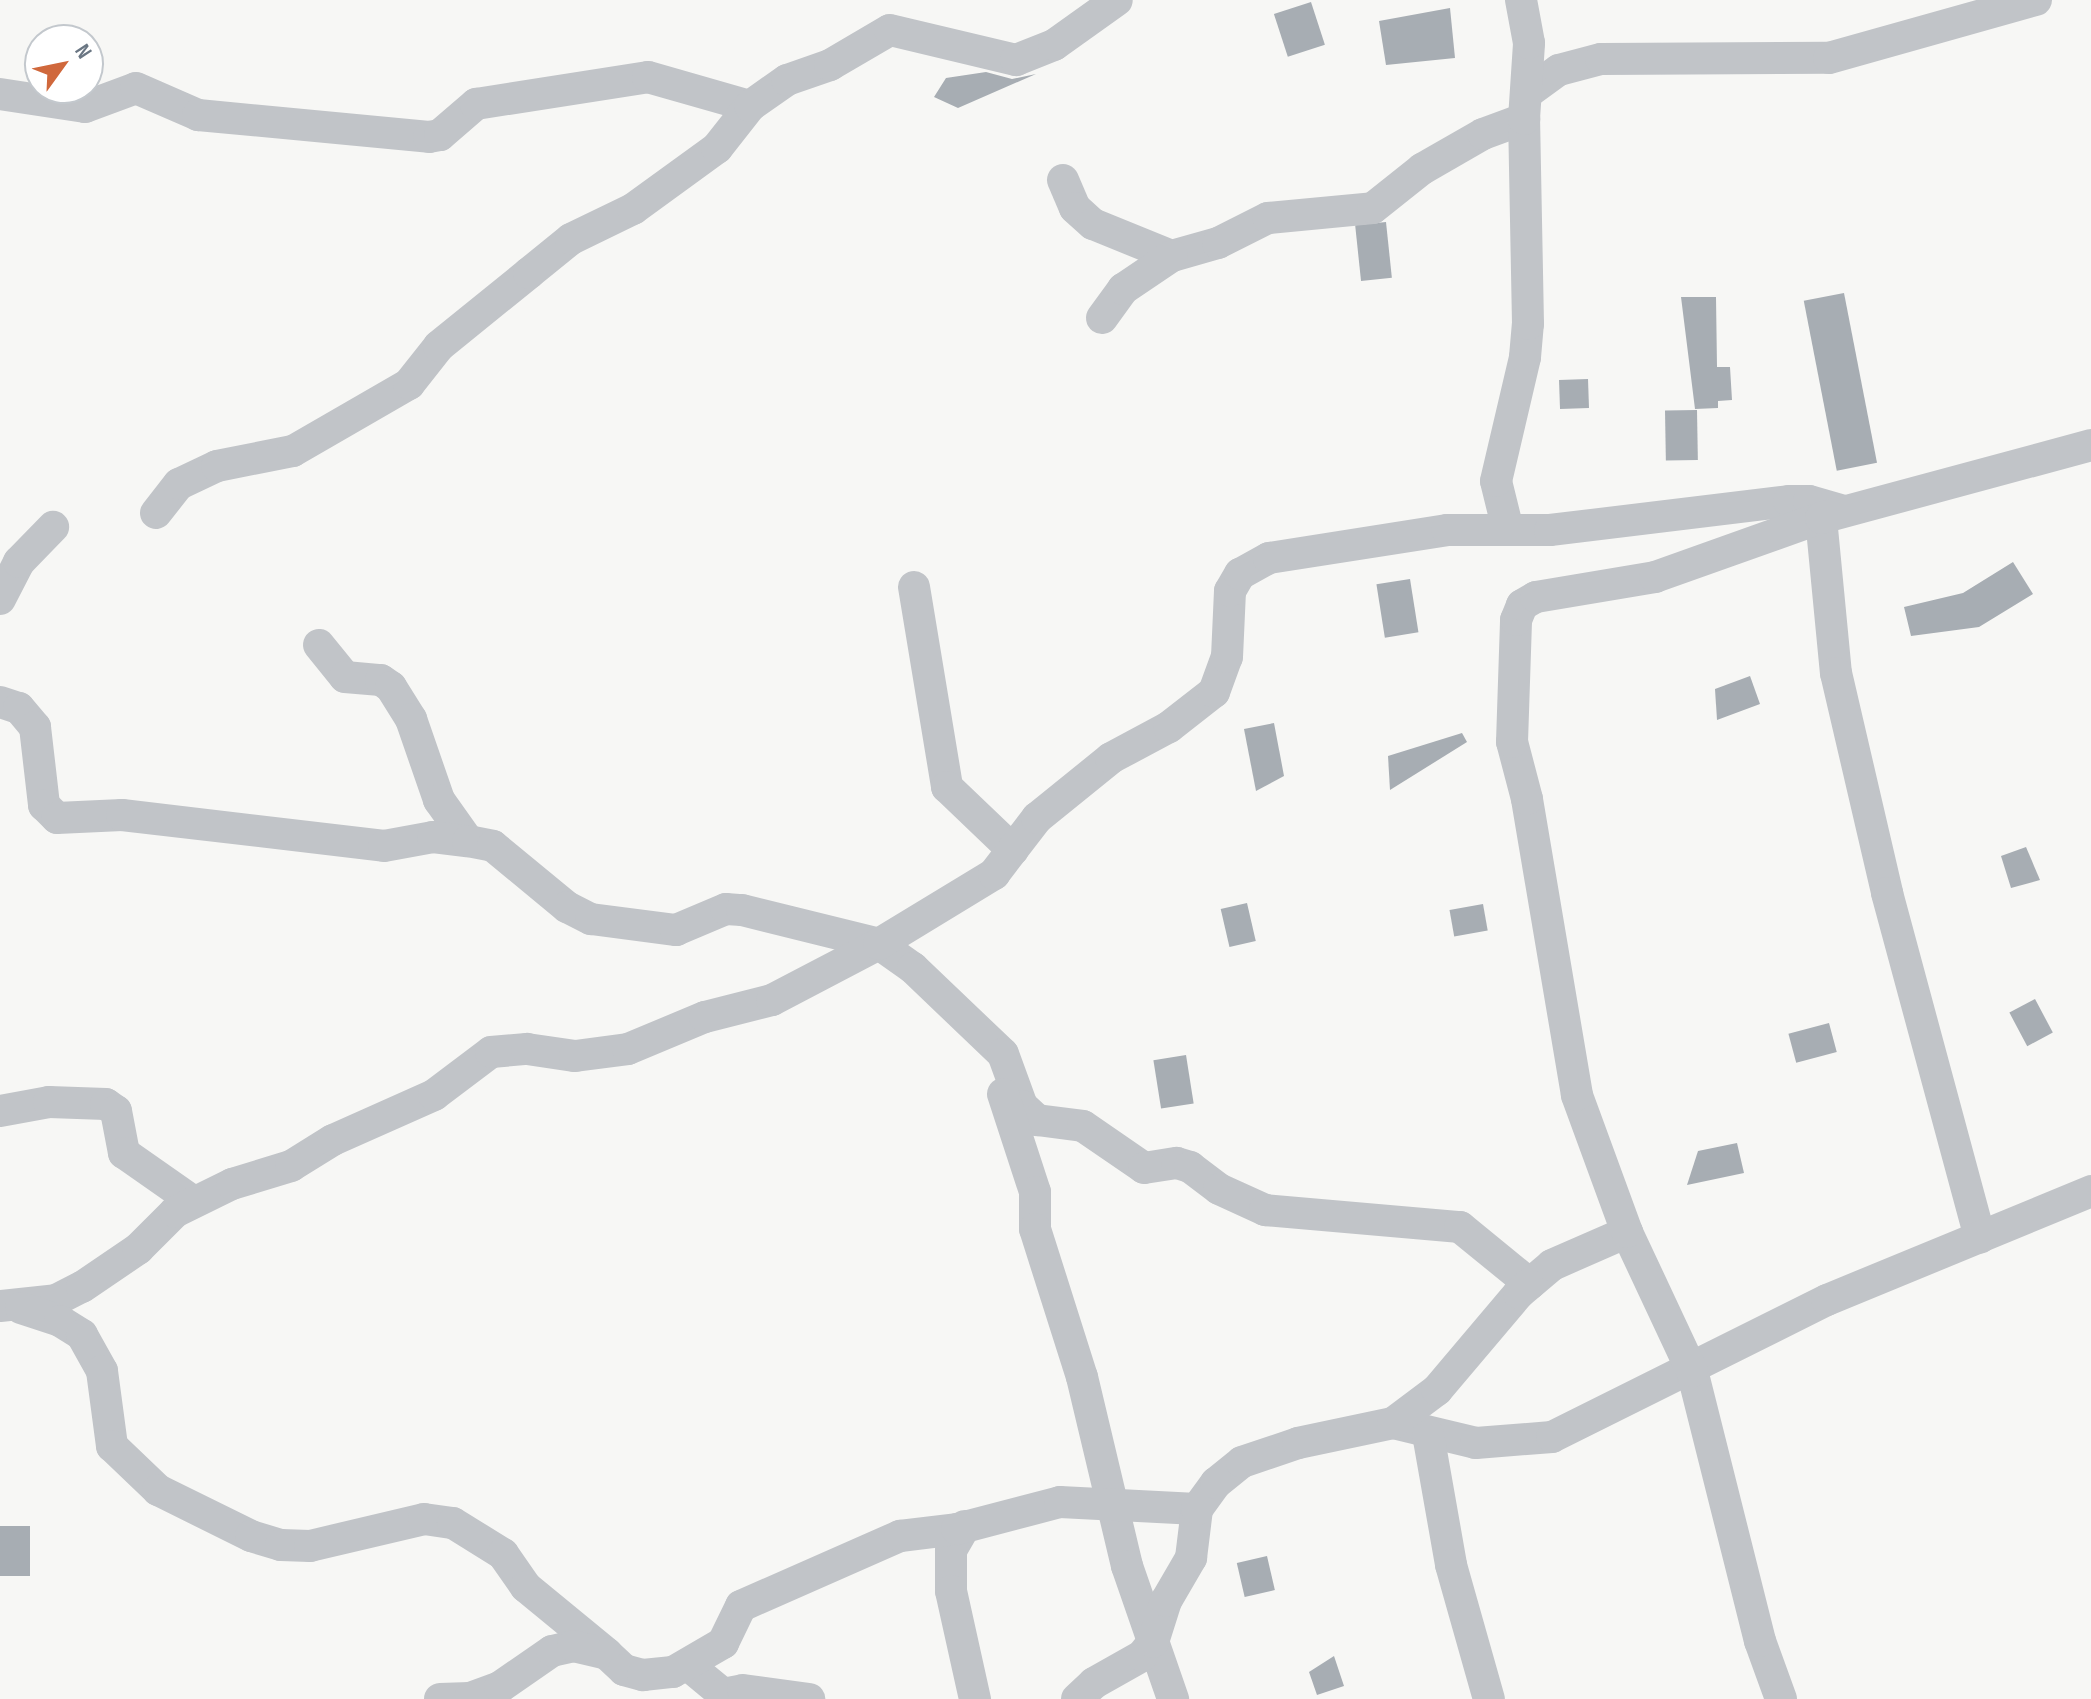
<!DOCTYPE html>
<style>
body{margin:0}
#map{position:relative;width:2091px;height:1699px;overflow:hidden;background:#f7f7f5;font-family:"Sofia Sans Condensed",sans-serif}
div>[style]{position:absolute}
.building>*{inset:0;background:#a7adb3;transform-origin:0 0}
.minor>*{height:32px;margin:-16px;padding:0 16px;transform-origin:16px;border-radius:16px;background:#c1c4c8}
span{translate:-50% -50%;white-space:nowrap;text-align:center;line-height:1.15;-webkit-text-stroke:8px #fff;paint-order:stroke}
.north{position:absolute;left:24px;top:24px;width:80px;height:80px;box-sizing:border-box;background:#fff;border:2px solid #c3c8cd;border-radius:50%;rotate:57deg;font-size:22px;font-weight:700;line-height:32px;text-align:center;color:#6a7683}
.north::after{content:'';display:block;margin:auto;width:28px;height:36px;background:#d0683c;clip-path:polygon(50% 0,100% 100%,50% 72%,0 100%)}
</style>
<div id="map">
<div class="building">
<div style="left:1311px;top:2px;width:45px;height:39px;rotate:72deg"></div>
<div style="clip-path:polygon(1450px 8px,1455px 58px,1386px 65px,1379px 21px)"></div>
<div style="clip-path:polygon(986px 72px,1012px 79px,1036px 74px,958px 108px,934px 97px,946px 78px)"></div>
<div style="left:1386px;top:222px;width:56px;height:31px;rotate:84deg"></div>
<div style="left:1844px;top:293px;width:173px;height:41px;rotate:79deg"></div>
<div style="clip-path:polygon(1681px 297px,1716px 297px,1717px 367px,1730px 367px,1732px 400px,1718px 401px,1718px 408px,1695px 409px)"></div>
<div style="left:1588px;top:379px;width:29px;height:29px;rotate:88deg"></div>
<div style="left:1697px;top:410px;width:50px;height:32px;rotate:89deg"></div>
<div style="clip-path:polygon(2013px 562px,2033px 594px,1979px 627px,1911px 636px,1904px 607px,1963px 593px)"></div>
<div style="left:1410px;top:579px;width:54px;height:34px;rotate:81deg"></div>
<div style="clip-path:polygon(1750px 676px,1760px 704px,1717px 720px,1715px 689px)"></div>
<div style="clip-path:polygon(1274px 723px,1284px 776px,1256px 791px,1244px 729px)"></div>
<div style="clip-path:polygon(1462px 733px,1467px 742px,1390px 790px,1388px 756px)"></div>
<div style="clip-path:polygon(2026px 847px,2040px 880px,2011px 888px,2001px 856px)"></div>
<div style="left:1247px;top:903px;width:39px;height:27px;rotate:77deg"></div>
<div style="left:1483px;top:904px;width:27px;height:34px;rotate:80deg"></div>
<div style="left:2035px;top:999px;width:38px;height:29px;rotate:62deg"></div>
<div style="left:1829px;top:1023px;width:30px;height:42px;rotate:75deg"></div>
<div style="left:1186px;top:1055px;width:49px;height:33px;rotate:81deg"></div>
<div style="clip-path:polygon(1737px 1143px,1744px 1173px,1687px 1185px,1698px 1151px)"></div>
<div style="left:0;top:1526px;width:30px;height:50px"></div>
<div style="left:1267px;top:1556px;width:35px;height:31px;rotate:77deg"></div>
<div style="clip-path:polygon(1334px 1656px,1344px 1686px,1317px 1695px,1309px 1672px)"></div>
</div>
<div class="minor">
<div style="left:1527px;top:93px;width:39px;rotate:-36deg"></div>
<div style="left:1559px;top:70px;width:43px;rotate:-14.7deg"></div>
<div style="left:1601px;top:59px;width:228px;rotate:-0.3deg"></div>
<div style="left:1829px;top:58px;width:215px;rotate:-15.7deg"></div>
<div style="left:0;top:94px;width:86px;rotate:8.7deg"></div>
<div style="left:85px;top:107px;width:54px;rotate:-20.4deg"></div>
<div style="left:136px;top:88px;width:68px;rotate:23.5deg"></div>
<div style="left:198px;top:115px;width:232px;rotate:5.4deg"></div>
<div style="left:429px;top:137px;width:11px;rotate:-10deg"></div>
<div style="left:440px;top:135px;width:48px;rotate:-40.7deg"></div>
<div style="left:476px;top:104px;width:174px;rotate:-8.9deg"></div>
<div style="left:648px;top:77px;width:106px;rotate:15.9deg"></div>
<div style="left:1063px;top:180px;width:30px;rotate:67deg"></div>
<div style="left:1075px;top:208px;width:24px;rotate:42deg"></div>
<div style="left:1093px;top:224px;width:85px;rotate:22.1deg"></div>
<div style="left:1172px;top:256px;width:48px;rotate:-15.8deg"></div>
<div style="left:1218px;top:243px;width:56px;rotate:-26.6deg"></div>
<div style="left:1268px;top:218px;width:105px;rotate:-5.4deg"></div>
<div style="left:1373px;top:208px;width:63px;rotate:-38.5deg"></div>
<div style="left:1422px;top:169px;width:70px;rotate:-29.8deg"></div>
<div style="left:1483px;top:134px;width:44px;rotate:-20.1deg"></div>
<div style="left:1102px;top:318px;width:36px;rotate:-54deg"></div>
<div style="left:1123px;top:289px;width:59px;rotate:-34deg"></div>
<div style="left:156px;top:513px;width:37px;rotate:-52deg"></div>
<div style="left:179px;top:484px;width:42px;rotate:-25.3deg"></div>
<div style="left:217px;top:466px;width:77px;rotate:-11.2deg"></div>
<div style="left:293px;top:451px;width:134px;rotate:-30deg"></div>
<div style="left:409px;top:384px;width:48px;rotate:-51.7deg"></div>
<div style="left:439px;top:346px;width:116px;rotate:-39deg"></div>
<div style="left:529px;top:273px;width:54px;rotate:-39deg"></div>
<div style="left:571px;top:239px;width:69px;rotate:-25.8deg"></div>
<div style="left:633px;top:209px;width:104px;rotate:-36deg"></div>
<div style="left:717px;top:148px;width:53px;rotate:-51.8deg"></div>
<div style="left:750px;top:106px;width:45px;rotate:-35.1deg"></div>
<div style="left:787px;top:80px;width:46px;rotate:-19.2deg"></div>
<div style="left:830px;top:65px;width:69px;rotate:-30.3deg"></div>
<div style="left:890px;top:30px;width:130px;rotate:13.4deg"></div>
<div style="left:1016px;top:60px;width:41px;rotate:-21.5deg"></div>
<div style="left:1054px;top:45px;width:77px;rotate:-35.5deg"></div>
<div style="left:1821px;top:518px;width:156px;rotate:84.5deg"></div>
<div style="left:1836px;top:673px;width:226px;rotate:76.9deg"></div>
<div style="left:1887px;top:893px;width:357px;rotate:74.9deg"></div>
<div style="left:1508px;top:530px;width:50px;rotate:-103.8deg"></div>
<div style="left:1496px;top:481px;width:127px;rotate:-76.8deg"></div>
<div style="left:1525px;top:357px;width:33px;rotate:-85deg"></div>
<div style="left:1528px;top:324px;width:205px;rotate:-91.1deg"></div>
<div style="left:1524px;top:119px;width:76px;rotate:-86.2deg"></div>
<div style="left:1529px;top:43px;width:44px;rotate:-100.5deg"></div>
<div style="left:914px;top:587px;width:203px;rotate:80.6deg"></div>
<div style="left:947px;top:787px;width:91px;rotate:43.7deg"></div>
<div style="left:0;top:599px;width:42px;rotate:-62.8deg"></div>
<div style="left:19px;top:562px;width:49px;rotate:-45.8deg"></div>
<div style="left:319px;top:645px;width:41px;rotate:50.9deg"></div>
<div style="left:345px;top:677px;width:36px;rotate:5deg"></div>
<div style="left:381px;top:680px;width:12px;rotate:35deg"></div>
<div style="left:391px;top:687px;width:38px;rotate:58deg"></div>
<div style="left:411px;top:719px;width:86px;rotate:70.9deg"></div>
<div style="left:439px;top:800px;width:50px;rotate:54.7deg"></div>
<div style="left:0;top:702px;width:20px;rotate:18deg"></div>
<div style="left:19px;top:708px;width:25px;rotate:50deg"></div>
<div style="left:35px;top:727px;width:79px;rotate:83.4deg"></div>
<div style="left:44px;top:805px;width:18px;rotate:45deg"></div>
<div style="left:57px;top:818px;width:65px;rotate:-2.6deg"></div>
<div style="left:122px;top:815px;width:264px;rotate:6.7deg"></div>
<div style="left:384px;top:846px;width:50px;rotate:-10.4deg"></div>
<div style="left:433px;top:837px;width:35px;rotate:7deg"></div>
<div style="left:468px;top:841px;width:25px;rotate:11deg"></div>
<div style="left:493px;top:846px;width:96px;rotate:39.5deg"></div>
<div style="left:567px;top:907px;width:27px;rotate:27deg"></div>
<div style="left:591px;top:919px;width:86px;rotate:7.4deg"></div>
<div style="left:676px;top:930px;width:54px;rotate:-22.8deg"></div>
<div style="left:726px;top:909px;width:16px;rotate:4deg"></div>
<div style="left:742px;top:910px;width:141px;rotate:13.9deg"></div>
<div style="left:879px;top:944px;width:42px;rotate:35.2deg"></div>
<div style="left:913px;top:968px;width:124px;rotate:43.7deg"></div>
<div style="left:1003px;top:1054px;width:55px;rotate:69.9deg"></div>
<div style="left:1022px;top:1106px;width:21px;rotate:43deg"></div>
<div style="left:1037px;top:1120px;width:46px;rotate:7.4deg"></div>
<div style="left:1083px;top:1126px;width:74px;rotate:34.5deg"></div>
<div style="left:1144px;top:1168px;width:33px;rotate:-9deg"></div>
<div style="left:1177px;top:1163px;width:14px;rotate:17deg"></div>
<div style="left:1190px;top:1167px;width:36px;rotate:37deg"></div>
<div style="left:1219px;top:1189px;width:51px;rotate:24.5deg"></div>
<div style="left:1265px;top:1210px;width:196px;rotate:5deg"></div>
<div style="left:1460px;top:1227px;width:90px;rotate:39.2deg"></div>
<div style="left:1003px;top:1094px;width:103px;rotate:71.9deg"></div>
<div style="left:1035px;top:1192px;width:37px;rotate:90deg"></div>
<div style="left:1035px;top:1229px;width:155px;rotate:72.4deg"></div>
<div style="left:1082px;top:1377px;width:194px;rotate:76.6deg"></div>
<div style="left:1127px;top:1566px;width:141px;rotate:70.9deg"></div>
<div style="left:0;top:1111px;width:50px;rotate:-10.4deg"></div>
<div style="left:49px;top:1102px;width:57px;rotate:2deg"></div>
<div style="left:106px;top:1104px;width:12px;rotate:35deg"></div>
<div style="left:116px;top:1111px;width:43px;rotate:79.2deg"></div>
<div style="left:124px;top:1153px;width:85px;rotate:35deg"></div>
<div style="left:0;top:1306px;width:56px;rotate:-6.1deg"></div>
<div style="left:56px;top:1300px;width:29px;rotate:-27deg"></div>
<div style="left:82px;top:1287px;width:68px;rotate:-34.2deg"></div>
<div style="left:138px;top:1249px;width:52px;rotate:-45deg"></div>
<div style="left:175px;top:1212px;width:64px;rotate:-26.2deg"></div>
<div style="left:232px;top:1184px;width:62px;rotate:-17deg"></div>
<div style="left:291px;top:1166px;width:49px;rotate:-31.8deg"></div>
<div style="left:333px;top:1140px;width:111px;rotate:-24deg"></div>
<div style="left:434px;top:1095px;width:71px;rotate:-37deg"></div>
<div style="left:491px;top:1052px;width:36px;rotate:-5deg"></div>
<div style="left:527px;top:1049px;width:49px;rotate:8.3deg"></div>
<div style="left:575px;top:1056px;width:53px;rotate:-7.5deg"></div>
<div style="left:628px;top:1049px;width:83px;rotate:-22.6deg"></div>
<div style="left:705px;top:1017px;width:69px;rotate:-14.2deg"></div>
<div style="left:772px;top:1000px;width:121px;rotate:-27.6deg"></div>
<div style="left:879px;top:944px;width:135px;rotate:-31.3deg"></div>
<div style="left:994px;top:874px;width:71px;rotate:-52.5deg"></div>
<div style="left:1037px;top:818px;width:95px;rotate:-39deg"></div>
<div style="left:1111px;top:758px;width:66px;rotate:-28.1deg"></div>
<div style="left:1169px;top:727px;width:57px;rotate:-37.9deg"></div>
<div style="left:1214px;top:692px;width:37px;rotate:-70deg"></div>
<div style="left:1227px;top:657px;width:66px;rotate:-87.4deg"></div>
<div style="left:1230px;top:591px;width:20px;rotate:-60deg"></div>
<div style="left:1240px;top:574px;width:33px;rotate:-29deg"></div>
<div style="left:1269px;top:558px;width:180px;rotate:-8.9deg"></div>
<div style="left:1447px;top:530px;width:103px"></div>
<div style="left:1550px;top:530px;width:241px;rotate:-6.9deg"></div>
<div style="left:1789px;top:501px;width:20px"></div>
<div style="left:1809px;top:501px;width:36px;rotate:16deg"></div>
<div style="left:21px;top:1308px;width:41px;rotate:18.4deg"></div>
<div style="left:60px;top:1321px;width:26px;rotate:32deg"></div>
<div style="left:82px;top:1335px;width:41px;rotate:60.9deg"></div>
<div style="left:102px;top:1371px;width:76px;rotate:82.4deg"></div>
<div style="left:112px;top:1446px;width:64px;rotate:43.7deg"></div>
<div style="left:158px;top:1490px;width:104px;rotate:26.3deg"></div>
<div style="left:251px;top:1536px;width:31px;rotate:17deg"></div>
<div style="left:281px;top:1545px;width:29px;rotate:2deg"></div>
<div style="left:310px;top:1546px;width:117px;rotate:-13.3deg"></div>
<div style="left:424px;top:1519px;width:29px;rotate:8deg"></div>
<div style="left:453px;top:1523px;width:59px;rotate:31.8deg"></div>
<div style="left:503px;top:1554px;width:40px;rotate:55.1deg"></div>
<div style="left:526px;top:1587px;width:102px;rotate:39.4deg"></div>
<div style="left:1393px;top:1423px;width:85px;rotate:13.5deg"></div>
<div style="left:1476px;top:1443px;width:76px;rotate:-4.5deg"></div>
<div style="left:1552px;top:1437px;width:307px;rotate:-26.5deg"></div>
<div style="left:1827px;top:1300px;width:286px;rotate:-22.4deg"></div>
<div style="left:1428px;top:1434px;width:133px;rotate:80deg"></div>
<div style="left:1451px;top:1565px;width:139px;rotate:74.2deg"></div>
<div style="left:965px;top:1526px;width:28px;rotate:120deg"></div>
<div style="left:951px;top:1550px;width:41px;rotate:90deg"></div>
<div style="left:951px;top:1591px;width:111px;rotate:77.5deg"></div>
<div style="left:688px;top:1665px;width:45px;rotate:39.6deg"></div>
<div style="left:723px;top:1694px;width:20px;rotate:-11deg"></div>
<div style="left:743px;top:1690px;width:67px;rotate:7.8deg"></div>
<div style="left:440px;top:1699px;width:30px;rotate:-2deg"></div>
<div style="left:470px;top:1698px;width:32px;rotate:-20deg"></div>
<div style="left:500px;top:1687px;width:63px;rotate:-34.7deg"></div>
<div style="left:552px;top:1651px;width:22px;rotate:-13deg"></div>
<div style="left:573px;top:1646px;width:35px;rotate:13deg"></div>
<div style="left:607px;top:1654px;width:23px;rotate:43deg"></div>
<div style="left:624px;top:1670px;width:20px;rotate:15deg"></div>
<div style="left:643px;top:1675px;width:30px;rotate:-6deg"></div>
<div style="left:673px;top:1672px;width:58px;rotate:-30.1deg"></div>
<div style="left:723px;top:1643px;width:41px;rotate:-64.1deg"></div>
<div style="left:741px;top:1606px;width:174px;rotate:-23.8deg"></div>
<div style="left:900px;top:1536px;width:57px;rotate:-7deg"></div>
<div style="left:957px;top:1529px;width:106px;rotate:-14.7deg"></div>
<div style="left:1060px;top:1502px;width:137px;rotate:2.9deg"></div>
<div style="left:1077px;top:1699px;width:23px;rotate:-43deg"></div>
<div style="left:1094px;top:1683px;width:55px;rotate:-29.4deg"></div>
<div style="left:1142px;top:1656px;width:18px;rotate:-52deg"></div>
<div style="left:1153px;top:1642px;width:43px;rotate:-72.4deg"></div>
<div style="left:1166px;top:1601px;width:50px;rotate:-59.8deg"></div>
<div style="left:1191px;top:1558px;width:49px;rotate:-83deg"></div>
<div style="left:1197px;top:1509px;width:32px;rotate:-54deg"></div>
<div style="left:1216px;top:1483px;width:33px;rotate:-39deg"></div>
<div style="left:1242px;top:1462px;width:59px;rotate:-18.7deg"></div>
<div style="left:1298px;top:1443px;width:97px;rotate:-11.9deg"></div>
<div style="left:1393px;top:1423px;width:55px;rotate:-36.9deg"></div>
<div style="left:1437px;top:1390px;width:127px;rotate:-49.8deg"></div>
<div style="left:1519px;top:1293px;width:43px;rotate:-40.3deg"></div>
<div style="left:1552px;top:1265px;width:82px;rotate:-23.7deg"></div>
<div style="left:1781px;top:1699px;width:62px;rotate:-109.9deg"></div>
<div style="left:1760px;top:1641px;width:278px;rotate:-104.1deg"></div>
<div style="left:1692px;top:1371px;width:153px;rotate:-115.1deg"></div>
<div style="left:1627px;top:1232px;width:146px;rotate:-110.1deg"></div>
<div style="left:1577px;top:1095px;width:300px;rotate:-99.6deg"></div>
<div style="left:1527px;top:799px;width:59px;rotate:-104.7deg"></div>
<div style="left:1512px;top:742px;width:122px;rotate:-88.1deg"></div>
<div style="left:1516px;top:620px;width:16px;rotate:-68deg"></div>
<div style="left:1522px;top:605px;width:16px;rotate:-30deg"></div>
<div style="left:1536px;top:597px;width:121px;rotate:-9.5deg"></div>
<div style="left:1655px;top:577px;width:176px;rotate:-19.6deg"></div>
<div style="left:1821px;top:518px;width:280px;rotate:-15.1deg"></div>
</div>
<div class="north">N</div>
</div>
